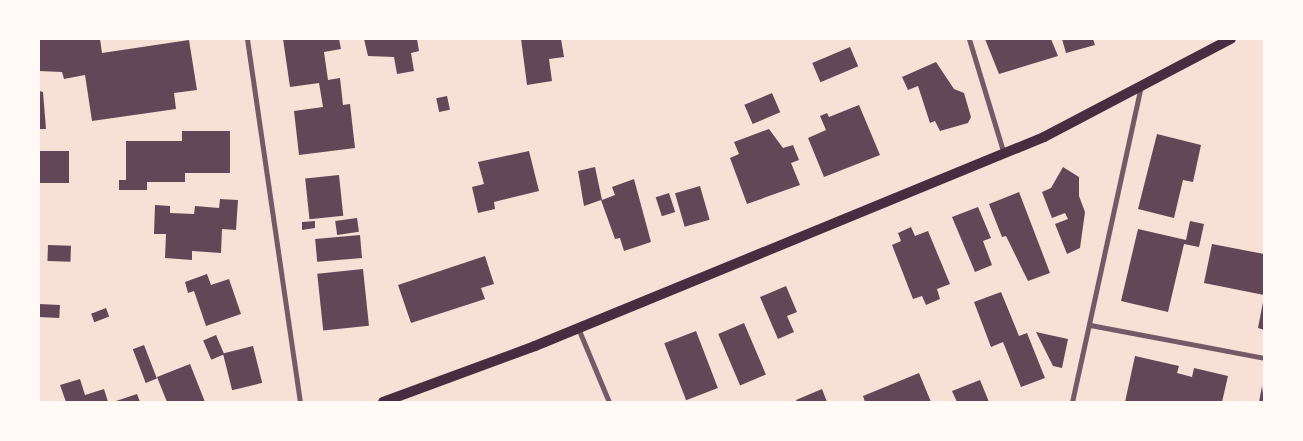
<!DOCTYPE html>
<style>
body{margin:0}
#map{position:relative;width:1303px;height:441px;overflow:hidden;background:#f7e1d7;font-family:"Source Sans 3",sans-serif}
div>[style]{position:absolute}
.building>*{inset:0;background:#644757;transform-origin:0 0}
.minor>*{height:5px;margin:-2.5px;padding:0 2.5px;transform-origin:2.5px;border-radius:2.5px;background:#755966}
.secondary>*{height:10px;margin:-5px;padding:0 5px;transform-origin:5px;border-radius:5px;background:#4a2c40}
span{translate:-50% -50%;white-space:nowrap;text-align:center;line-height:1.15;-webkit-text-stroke:4px #fffaf5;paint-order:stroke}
.frame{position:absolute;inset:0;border:40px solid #fffaf5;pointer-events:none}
</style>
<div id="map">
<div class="building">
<div style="clip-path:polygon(39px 39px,100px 39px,102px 53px,189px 40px,197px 90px,174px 93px,176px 109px,92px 121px,85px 75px,64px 79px,62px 72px,39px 71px)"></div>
<div style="clip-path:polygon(283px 39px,339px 39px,341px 49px,324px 52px,328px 80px,340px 78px,343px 105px,350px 104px,355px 148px,299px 155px,294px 111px,323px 107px,319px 83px,290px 87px)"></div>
<div style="clip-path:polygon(364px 39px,417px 39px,419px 51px,411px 53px,414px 71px,397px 74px,394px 57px,368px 56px)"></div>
<div style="clip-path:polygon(521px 39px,561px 39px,564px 57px,549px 59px,552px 81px,527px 85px)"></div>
<div style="clip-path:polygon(985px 39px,1051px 39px,1058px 56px,999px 74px)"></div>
<div style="clip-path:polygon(1062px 39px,1093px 39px,1095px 45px,1066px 53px)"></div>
<div style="left:850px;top:47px;width:21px;height:41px;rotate:67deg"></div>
<div style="clip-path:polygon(936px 62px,954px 89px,964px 93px,971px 117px,968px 123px,940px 131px,935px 121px,930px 123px,918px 86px,908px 90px,902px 77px)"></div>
<div style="clip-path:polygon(39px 91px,43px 92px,46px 129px,39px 129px)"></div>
<div style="left:772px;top:93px;width:21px;height:30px;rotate:67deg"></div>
<div style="left:447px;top:96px;width:14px;height:11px;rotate:78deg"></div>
<div style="clip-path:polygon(859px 105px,880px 155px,824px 177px,808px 138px,826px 130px,820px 116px,827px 113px,829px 117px)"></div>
<div style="clip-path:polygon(769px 129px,783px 148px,793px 145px,799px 160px,791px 163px,800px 185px,747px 204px,730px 158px,739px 154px,734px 142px)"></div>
<div style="clip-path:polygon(182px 131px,230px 131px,230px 173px,185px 173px,185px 182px,147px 182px,147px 190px,119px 190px,119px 180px,126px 180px,126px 141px,182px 141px)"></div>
<div style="clip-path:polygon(1157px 134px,1201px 145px,1193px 182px,1183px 180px,1174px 218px,1138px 209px)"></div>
<div style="left:39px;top:151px;width:30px;height:32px"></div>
<div style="clip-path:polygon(529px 151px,539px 191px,494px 202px,495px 209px,478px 213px,472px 187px,484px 184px,478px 162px)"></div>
<div style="clip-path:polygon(595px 167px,602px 200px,615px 195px,612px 187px,634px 179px,651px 242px,624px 251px,620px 238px,615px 239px,601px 200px,584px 206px,578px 171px)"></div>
<div style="clip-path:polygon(1063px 167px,1079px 177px,1079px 196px,1085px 212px,1080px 248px,1067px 254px,1055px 224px,1068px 219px,1065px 213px,1052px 218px,1042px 192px,1051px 188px)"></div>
<div style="left:339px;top:175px;width:41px;height:34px;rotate:84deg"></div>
<div style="left:700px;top:186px;width:35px;height:26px;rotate:74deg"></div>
<div style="clip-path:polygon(1019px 192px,1050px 273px,1028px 281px,1006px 236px,1002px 237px,989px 204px)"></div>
<div style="left:669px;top:193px;width:20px;height:14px;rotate:72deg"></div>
<div style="clip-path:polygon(220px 199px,238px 200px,236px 230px,222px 229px,221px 253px,192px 251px,192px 260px,165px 258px,166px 234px,154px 234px,155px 205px,170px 206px,170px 213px,194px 214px,195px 206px,219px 208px)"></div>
<div style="clip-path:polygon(978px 207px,991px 238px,983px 241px,992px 265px,975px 272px,952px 217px)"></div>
<div style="left:357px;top:218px;width:14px;height:22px;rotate:82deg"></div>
<div style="clip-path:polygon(315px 221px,315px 228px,302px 230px,302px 222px)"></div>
<div style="clip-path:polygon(1190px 221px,1204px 224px,1199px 247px,1184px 244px,1168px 312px,1121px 301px,1138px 229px,1186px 240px)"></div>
<div style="clip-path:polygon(911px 227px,915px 236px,928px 231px,950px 284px,937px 289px,940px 299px,926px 305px,922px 296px,913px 299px,892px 245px,901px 241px,898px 233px)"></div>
<div style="left:360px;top:235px;width:23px;height:45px;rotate:85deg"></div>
<div style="clip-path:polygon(1212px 244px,1264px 254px,1264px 295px,1204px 283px)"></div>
<div style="left:48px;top:245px;width:23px;height:16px;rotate:2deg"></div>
<div style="clip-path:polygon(485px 256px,494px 284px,481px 288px,485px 299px,411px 323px,398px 285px)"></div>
<div style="left:363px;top:269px;width:57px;height:46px;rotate:84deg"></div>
<div style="clip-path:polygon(207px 274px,211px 285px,229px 279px,241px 314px,206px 326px,194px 291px,188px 293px,185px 282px)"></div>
<div style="clip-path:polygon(786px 286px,797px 312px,787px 316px,794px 332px,778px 339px,760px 297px)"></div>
<div style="clip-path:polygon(1001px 292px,1019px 336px,1027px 333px,1045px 378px,1021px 387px,1003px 342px,991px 347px,974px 302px)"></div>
<div style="clip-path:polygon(1263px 302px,1264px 302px,1264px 330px,1258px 328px)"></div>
<div style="left:39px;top:304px;width:21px;height:13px;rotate:3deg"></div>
<div style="left:106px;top:308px;width:9px;height:16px;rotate:69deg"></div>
<div style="left:744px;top:323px;width:56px;height:28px;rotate:67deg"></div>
<div style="left:696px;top:331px;width:61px;height:34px;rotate:69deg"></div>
<div style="clip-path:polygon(1036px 332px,1068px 339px,1062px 368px,1053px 366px)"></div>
<div style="left:216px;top:335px;width:21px;height:14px;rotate:67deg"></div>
<div style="left:144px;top:345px;width:36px;height:12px;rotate:69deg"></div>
<div style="left:253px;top:346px;width:38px;height:31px;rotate:76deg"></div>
<div style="clip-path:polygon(1135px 356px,1179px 366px,1177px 373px,1192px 377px,1194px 368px,1228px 376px,1222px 402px,1125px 402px)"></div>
<div style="clip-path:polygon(190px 364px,205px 402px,167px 402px,157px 377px)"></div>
<div style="clip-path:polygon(919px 373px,931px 402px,865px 402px,863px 396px)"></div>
<div style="clip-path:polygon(80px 379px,85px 395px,104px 389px,108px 402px,66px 402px,60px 385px)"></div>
<div style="clip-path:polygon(980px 380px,989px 402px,957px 402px,952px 391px)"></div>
<div style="clip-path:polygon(1262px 386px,1264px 402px,1259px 402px)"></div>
<div style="clip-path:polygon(822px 389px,827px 402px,797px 402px,796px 400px)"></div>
<div style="clip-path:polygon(137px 394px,140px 402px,113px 402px)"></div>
</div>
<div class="minor">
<div style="left:247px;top:39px;width:367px;rotate:81.7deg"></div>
<div style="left:969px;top:39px;width:120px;rotate:73.1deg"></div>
<div style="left:1090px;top:325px;width:177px;rotate:10.7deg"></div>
<div style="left:578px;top:328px;width:80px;rotate:67.3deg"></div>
<div style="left:1072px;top:402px;width:319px;rotate:-77.7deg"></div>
</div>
<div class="secondary">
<div style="left:383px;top:402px;width:162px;rotate:-20.2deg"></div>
<div style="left:535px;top:346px;width:550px;rotate:-22.32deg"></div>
<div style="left:1044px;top:137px;width:211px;rotate:-27.7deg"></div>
</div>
<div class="frame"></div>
</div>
